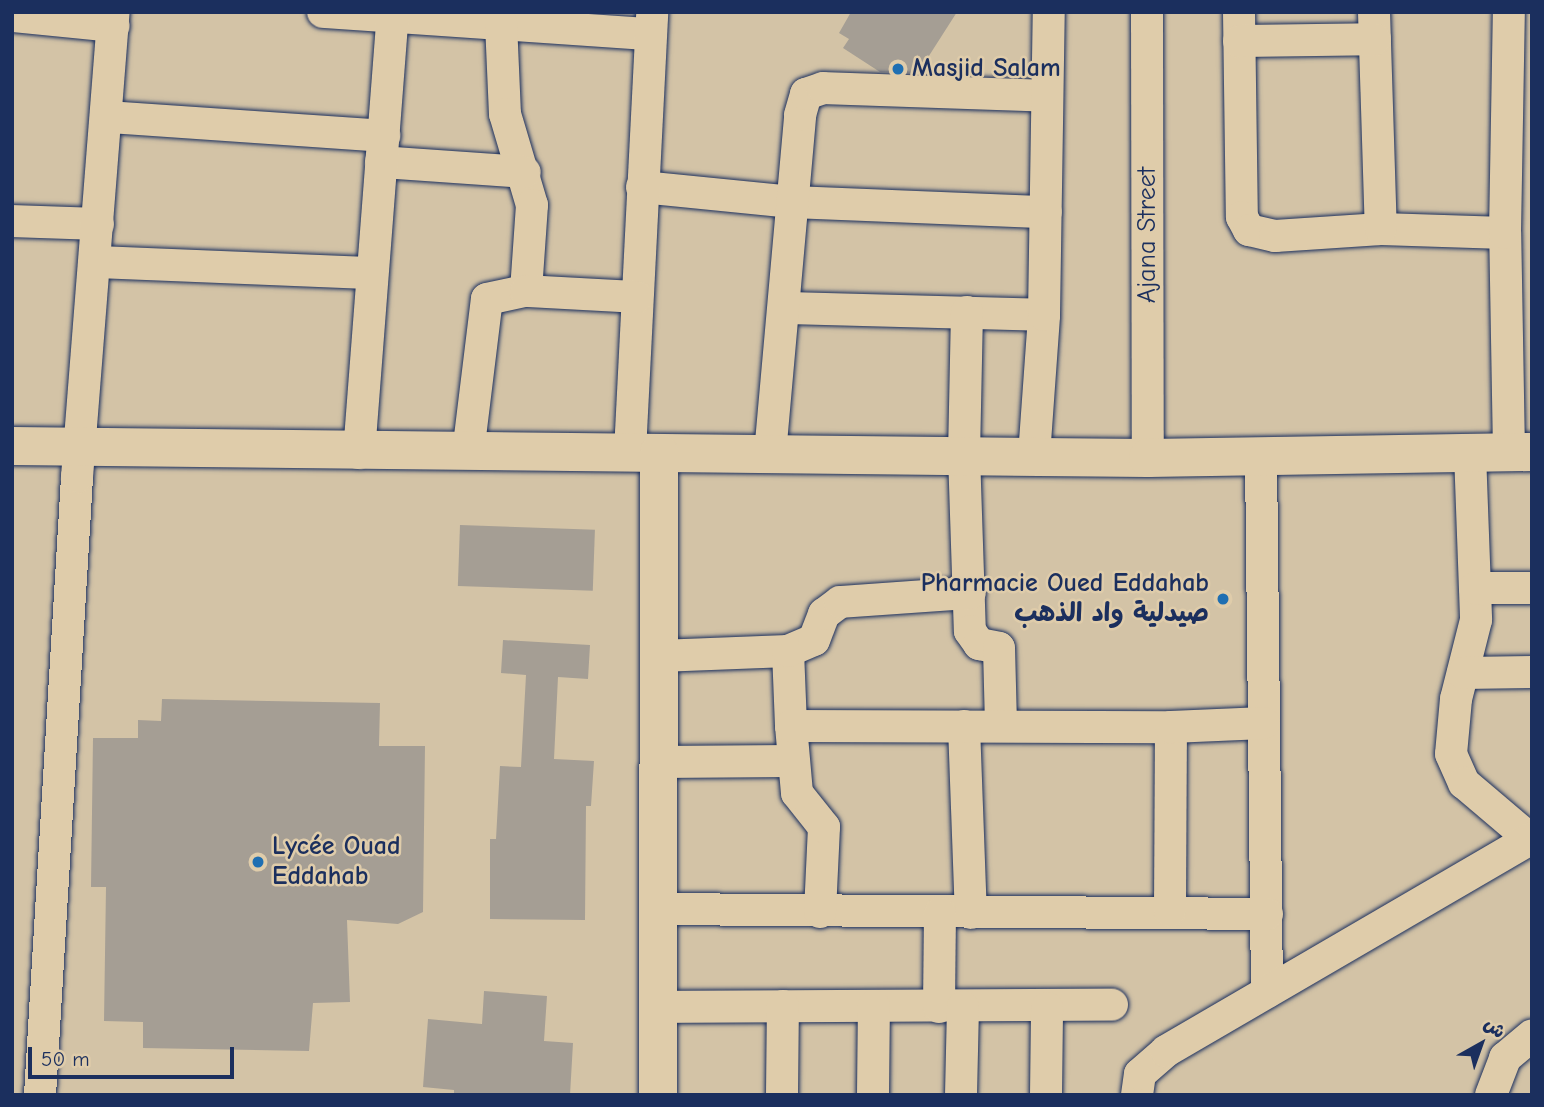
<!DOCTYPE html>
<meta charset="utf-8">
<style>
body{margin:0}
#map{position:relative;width:1544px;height:1107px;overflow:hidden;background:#d3c3a6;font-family:"Comic Neue","Playpen Sans Arabic",sans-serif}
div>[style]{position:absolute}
.building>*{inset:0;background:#a59e94;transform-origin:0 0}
.roads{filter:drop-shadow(0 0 2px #1b2f5e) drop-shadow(0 0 2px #1b2f5e)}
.street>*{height:32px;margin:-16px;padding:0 16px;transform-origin:16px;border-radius:16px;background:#dfccaa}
.secondary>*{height:38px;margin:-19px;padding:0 19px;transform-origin:19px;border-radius:19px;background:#dfccaa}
.dots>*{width:19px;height:19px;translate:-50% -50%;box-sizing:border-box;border:4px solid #dfccaa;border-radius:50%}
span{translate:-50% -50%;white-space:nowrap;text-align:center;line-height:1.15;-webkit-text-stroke:5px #dfccaa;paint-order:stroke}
.poi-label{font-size:26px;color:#1b2f5e;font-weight:700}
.left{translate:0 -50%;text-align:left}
.right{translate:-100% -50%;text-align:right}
.street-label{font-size:26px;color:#1b2f5e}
.frame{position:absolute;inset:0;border:14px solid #1b2f5e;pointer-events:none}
.north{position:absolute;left:1446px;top:1009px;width:70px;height:70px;-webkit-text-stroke:5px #dfccaa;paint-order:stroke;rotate:40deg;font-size:19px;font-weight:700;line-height:28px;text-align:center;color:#1b2f5e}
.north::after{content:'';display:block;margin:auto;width:24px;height:32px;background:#1b2f5e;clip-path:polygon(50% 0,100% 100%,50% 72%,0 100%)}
.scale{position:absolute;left:28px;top:1047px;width:206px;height:32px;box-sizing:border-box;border:4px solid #1b2f5e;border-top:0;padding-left:9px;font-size:21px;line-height:24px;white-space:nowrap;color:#1b2f5e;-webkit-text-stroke:5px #dfccaa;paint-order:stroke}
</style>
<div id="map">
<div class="building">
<div style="clip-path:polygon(851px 12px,957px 12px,918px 73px,880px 72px,843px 48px,849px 39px,839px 33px)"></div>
<div style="left:460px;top:525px;width:135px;height:61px;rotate:2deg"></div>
<div style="clip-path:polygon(503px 640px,590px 645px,588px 679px,558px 677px,554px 759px,594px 761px,591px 806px,586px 806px,585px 920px,490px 919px,490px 839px,496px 839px,500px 766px,521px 767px,526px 675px,501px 673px)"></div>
<div style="clip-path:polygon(162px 699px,380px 703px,379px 746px,425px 746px,423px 912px,398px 924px,347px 920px,350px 1002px,313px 1003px,309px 1051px,143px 1048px,143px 1022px,104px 1021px,106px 887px,91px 887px,93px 738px,138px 738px,138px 720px,161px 721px)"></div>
<div style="clip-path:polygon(484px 991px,547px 996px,544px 1041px,573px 1043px,570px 1095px,454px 1095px,454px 1090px,423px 1087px,428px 1019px,482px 1024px)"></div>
</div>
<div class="roads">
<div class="street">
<div style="left:323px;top:12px;width:327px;rotate:3.9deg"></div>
<div style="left:1147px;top:12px;width:446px;rotate:89.9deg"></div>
<div style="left:1239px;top:12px;width:205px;rotate:89.2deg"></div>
<div style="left:1242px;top:217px;width:15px;rotate:62deg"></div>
<div style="left:1249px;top:230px;width:27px;rotate:13deg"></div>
<div style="left:1275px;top:236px;width:106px;rotate:-3.8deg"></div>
<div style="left:1381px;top:229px;width:124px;rotate:1.8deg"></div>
<div style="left:1374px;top:12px;width:217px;rotate:88.2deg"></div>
<div style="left:12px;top:16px;width:102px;rotate:5.6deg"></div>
<div style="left:501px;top:23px;width:91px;rotate:87.5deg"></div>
<div style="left:505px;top:114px;width:95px;rotate:73.5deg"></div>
<div style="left:532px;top:205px;width:86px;rotate:94deg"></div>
<div style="left:1239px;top:41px;width:136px;rotate:-0.8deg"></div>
<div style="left:108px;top:117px;width:277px;rotate:3.9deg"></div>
<div style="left:381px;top:162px;width:144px;rotate:4deg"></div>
<div style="left:642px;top:187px;width:151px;rotate:5.7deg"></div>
<div style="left:792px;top:202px;width:254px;rotate:2.3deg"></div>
<div style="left:12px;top:221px;width:86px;rotate:2deg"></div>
<div style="left:95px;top:262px;width:276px;rotate:2.3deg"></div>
<div style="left:785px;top:308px;width:259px;rotate:1.5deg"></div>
<div style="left:967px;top:312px;width:142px;rotate:91.2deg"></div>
<div style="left:964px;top:454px;width:177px;rotate:88.1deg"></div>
<div style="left:970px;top:631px;width:16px;rotate:55deg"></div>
<div style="left:979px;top:644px;width:20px;rotate:11deg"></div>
<div style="left:999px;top:648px;width:75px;rotate:88.5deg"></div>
<div style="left:630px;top:452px;width:441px;rotate:-87.1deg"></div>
<div style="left:1509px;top:452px;width:219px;rotate:-91deg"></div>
<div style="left:1505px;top:233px;width:221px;rotate:-89deg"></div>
<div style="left:359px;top:453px;width:442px;rotate:-85.6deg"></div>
<div style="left:468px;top:453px;width:155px;rotate:-83deg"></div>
<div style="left:487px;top:299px;width:40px;rotate:-12deg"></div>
<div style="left:526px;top:291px;width:111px;rotate:3.1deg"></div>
<div style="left:1470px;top:453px;width:167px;rotate:87.9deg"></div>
<div style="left:1476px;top:620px;width:81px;rotate:104.2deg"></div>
<div style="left:1456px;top:699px;width:55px;rotate:95.2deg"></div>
<div style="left:1451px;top:754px;width:32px;rotate:66deg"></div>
<div style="left:1464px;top:783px;width:87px;rotate:40.3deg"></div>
<div style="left:770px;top:454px;width:340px;rotate:-84.9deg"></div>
<div style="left:800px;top:115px;width:22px;rotate:-74deg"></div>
<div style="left:806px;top:94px;width:18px;rotate:-19deg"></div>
<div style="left:823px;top:88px;width:224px;rotate:2deg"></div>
<div style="left:1034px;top:456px;width:141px;rotate:-85.9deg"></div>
<div style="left:1044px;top:315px;width:303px;rotate:-89.1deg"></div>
<div style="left:1261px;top:456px;width:536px;rotate:89.36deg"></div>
<div style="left:1475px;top:588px;width:57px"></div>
<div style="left:788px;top:651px;width:75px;rotate:87.7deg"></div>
<div style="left:659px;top:656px;width:129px;rotate:-2.2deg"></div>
<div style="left:788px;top:651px;width:28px;rotate:-23deg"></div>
<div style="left:814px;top:640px;width:28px;rotate:-69deg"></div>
<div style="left:824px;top:614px;width:20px;rotate:-37deg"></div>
<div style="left:840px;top:602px;width:130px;rotate:-4deg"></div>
<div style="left:1463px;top:673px;width:69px;rotate:-0.8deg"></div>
<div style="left:964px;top:726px;width:187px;rotate:87.9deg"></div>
<div style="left:659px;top:762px;width:133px;rotate:-0.4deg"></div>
<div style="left:658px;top:909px;width:609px;rotate:0.47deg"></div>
<div style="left:1170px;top:911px;width:184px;rotate:-89.7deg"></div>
<div style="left:820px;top:912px;width:85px;rotate:-87.3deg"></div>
<div style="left:824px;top:827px;width:43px;rotate:-128.5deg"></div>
<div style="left:797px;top:793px;width:67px;rotate:-95.1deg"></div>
<div style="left:791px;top:726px;width:380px;rotate:0.2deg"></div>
<div style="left:1171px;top:727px;width:93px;rotate:-2.5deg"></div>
<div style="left:658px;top:1007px;width:454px;rotate:-0.3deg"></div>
<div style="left:939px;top:1007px;width:94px;rotate:-89.4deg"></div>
<div style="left:40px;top:1095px;width:619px;rotate:-86.57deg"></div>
<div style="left:77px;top:477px;width:466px;rotate:-85.5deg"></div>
<div style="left:782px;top:1095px;width:89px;rotate:-89.4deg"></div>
<div style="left:873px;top:1095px;width:89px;rotate:-89.4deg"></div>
<div style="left:961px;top:1095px;width:88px;rotate:-88.7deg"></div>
<div style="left:1046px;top:1095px;width:87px;rotate:-89.3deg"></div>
<div style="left:1137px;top:1095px;width:21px;rotate:-82deg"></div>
<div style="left:1140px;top:1074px;width:35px;rotate:-41deg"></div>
<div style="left:1166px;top:1051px;width:423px;rotate:-30.2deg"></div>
<div style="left:1491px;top:1095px;width:40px;rotate:-69deg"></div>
<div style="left:1505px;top:1058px;width:35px;rotate:-40deg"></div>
</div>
<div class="secondary">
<div style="left:12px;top:446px;width:1136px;rotate:0.61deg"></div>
<div style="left:1148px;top:458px;width:384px;rotate:-0.9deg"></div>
<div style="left:658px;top:1095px;width:642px;rotate:-89.91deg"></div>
</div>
</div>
<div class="dots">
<div style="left:898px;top:69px;background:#1f6fb2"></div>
<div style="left:1223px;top:599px;background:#1f6fb2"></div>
<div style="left:258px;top:862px;background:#1f6fb2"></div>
</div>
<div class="poi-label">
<span class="left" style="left:912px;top:69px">Masjid Salam</span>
<span class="right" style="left:1209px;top:599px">Pharmacie Oued Eddahab<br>صيدلية واد الذهب</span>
<span class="left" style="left:272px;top:862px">Lycée Ouad<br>Eddahab</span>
</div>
<div class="street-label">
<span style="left:1148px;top:235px;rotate:-90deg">Ajana Street</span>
</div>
<div class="frame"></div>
<div class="north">ش</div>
<div class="scale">50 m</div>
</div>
